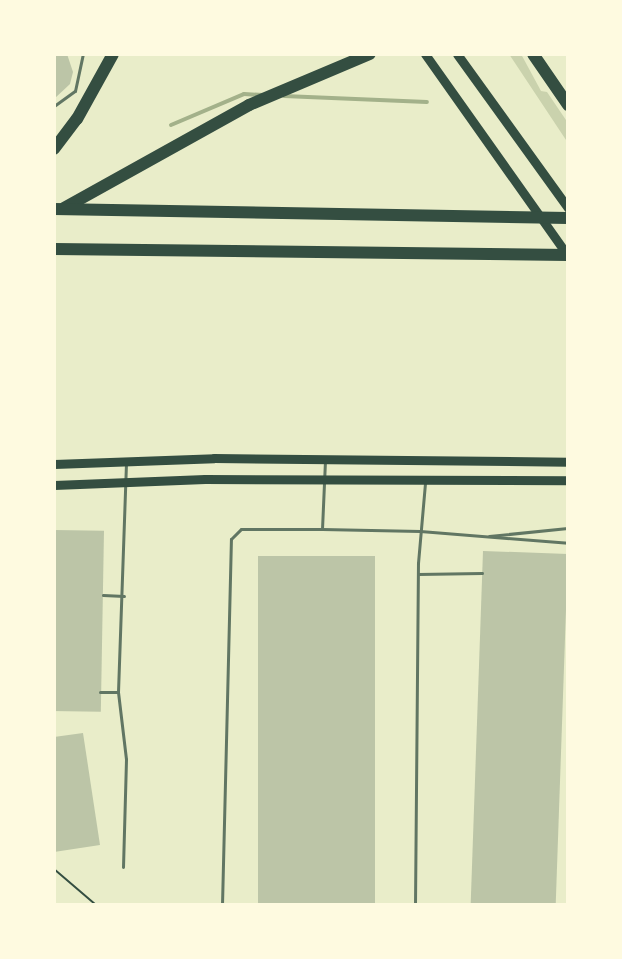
<!DOCTYPE html>
<style>
body{margin:0}
#map{position:relative;width:622px;height:959px;overflow:hidden;background:#e9edc9;font-family:Signika,sans-serif}
div>[style]{position:absolute}
.green>*{inset:0;background:#cad2ad}
.stream>*{height:4px;margin:-2px;padding:0 2px;transform-origin:2px;border-radius:2px;background:#a3b18a}
.building>*{inset:0;background:#bcc5a7;transform-origin:0 0}
.path>*{height:2px;margin:-1px;padding:0 1px;transform-origin:1px;border-radius:1px;background:#344e41}
.service>*{height:3px;margin:-1.5px;padding:0 1.5px;transform-origin:1.5px;border-radius:1.5px;background:#617663}
.secondary>*{height:9px;margin:-4.5px;padding:0 4.5px;transform-origin:4.5px;border-radius:4.5px;background:#344e41}
.motorway>*{height:12px;margin:-6px;padding:0 6px;transform-origin:6px;border-radius:6px;background:#344e41}
span{translate:-50% -50%;white-space:nowrap;text-align:center;line-height:1.15;-webkit-text-stroke:6px #fefae0;paint-order:stroke}
.frame{position:absolute;inset:0;border:56px solid #fefae0;pointer-events:none}
</style>
<div id="map">
<div class="green">
<div style="clip-path:polygon(509px 54px,521px 54px,541px 91px,547px 92px,568px 123px,568px 143px)"></div>
</div>
<div class="stream">
<div style="left:284px;top:96px;width:143px;rotate:2.4deg"></div>
<div style="left:171px;top:125px;width:79px;rotate:-23deg"></div>
<div style="left:244px;top:94px;width:19px;rotate:3deg"></div>
</div>
<div class="building">
<div style="clip-path:polygon(54px 54px,67px 54px,73px 72px,70px 84px,54px 99px)"></div>
<div style="left:54px;top:530px;width:50px;height:181px;rotate:1deg"></div>
<div style="left:483px;top:551px;width:85px;height:354px;rotate:2deg"></div>
<div style="left:258px;top:556px;width:117px;height:349px"></div>
<div style="clip-path:polygon(83px 733px,100px 845px,54px 852px,54px 737px)"></div>
</div>
<div class="path">
<div style="left:54px;top:869px;width:55px;rotate:40.6deg"></div>
</div>
<div class="service">
<div style="left:54px;top:106px;width:26px;rotate:-36deg"></div>
<div style="left:75px;top:91px;width:38px;rotate:-78deg"></div>
<div style="left:322px;top:529px;width:98px;rotate:1.2deg"></div>
<div style="left:420px;top:531px;width:148px;rotate:4.6deg"></div>
<div style="left:489px;top:536px;width:79px;rotate:-5.8deg"></div>
<div style="left:418px;top:574px;width:64px;rotate:-0.9deg"></div>
<div style="left:103px;top:595px;width:21px;rotate:3deg"></div>
<div style="left:100px;top:692px;width:18px"></div>
<div style="left:123px;top:867px;width:108px;rotate:-88.4deg"></div>
<div style="left:126px;top:759px;width:67px;rotate:-96.8deg"></div>
<div style="left:118px;top:692px;width:228px;rotate:-88deg"></div>
<div style="left:222px;top:905px;width:366px;rotate:-88.6deg"></div>
<div style="left:231px;top:539px;width:14px;rotate:-45deg"></div>
<div style="left:241px;top:529px;width:81px"></div>
<div style="left:322px;top:529px;width:69px;rotate:-87.5deg"></div>
<div style="left:415px;top:905px;width:342px;rotate:-89.5deg"></div>
<div style="left:418px;top:563px;width:80px;rotate:-85deg"></div>
</div>
<div class="secondary">
<div style="left:425px;top:54px;width:247px;rotate:54.7deg"></div>
<div style="left:457px;top:54px;width:190px;rotate:54.2deg"></div>
<div style="left:54px;top:464px;width:160px;rotate:-2.1deg"></div>
<div style="left:214px;top:458px;width:354px;rotate:0.6deg"></div>
<div style="left:54px;top:485px;width:151px;rotate:-2.3deg"></div>
<div style="left:205px;top:479px;width:363px;rotate:0.2deg"></div>
</div>
<div class="motorway">
<div style="left:533px;top:54px;width:62px;rotate:55.5deg"></div>
<div style="left:54px;top:149px;width:38px;rotate:-53deg"></div>
<div style="left:77px;top:119px;width:74px;rotate:-61deg"></div>
<div style="left:64px;top:208px;width:212px;rotate:-29.1deg"></div>
<div style="left:249px;top:105px;width:131px;rotate:-22.9deg"></div>
<div style="left:54px;top:209px;width:514px;rotate:1deg"></div>
<div style="left:54px;top:249px;width:514px;rotate:0.67deg"></div>
</div>
<div class="frame"></div>
</div>
